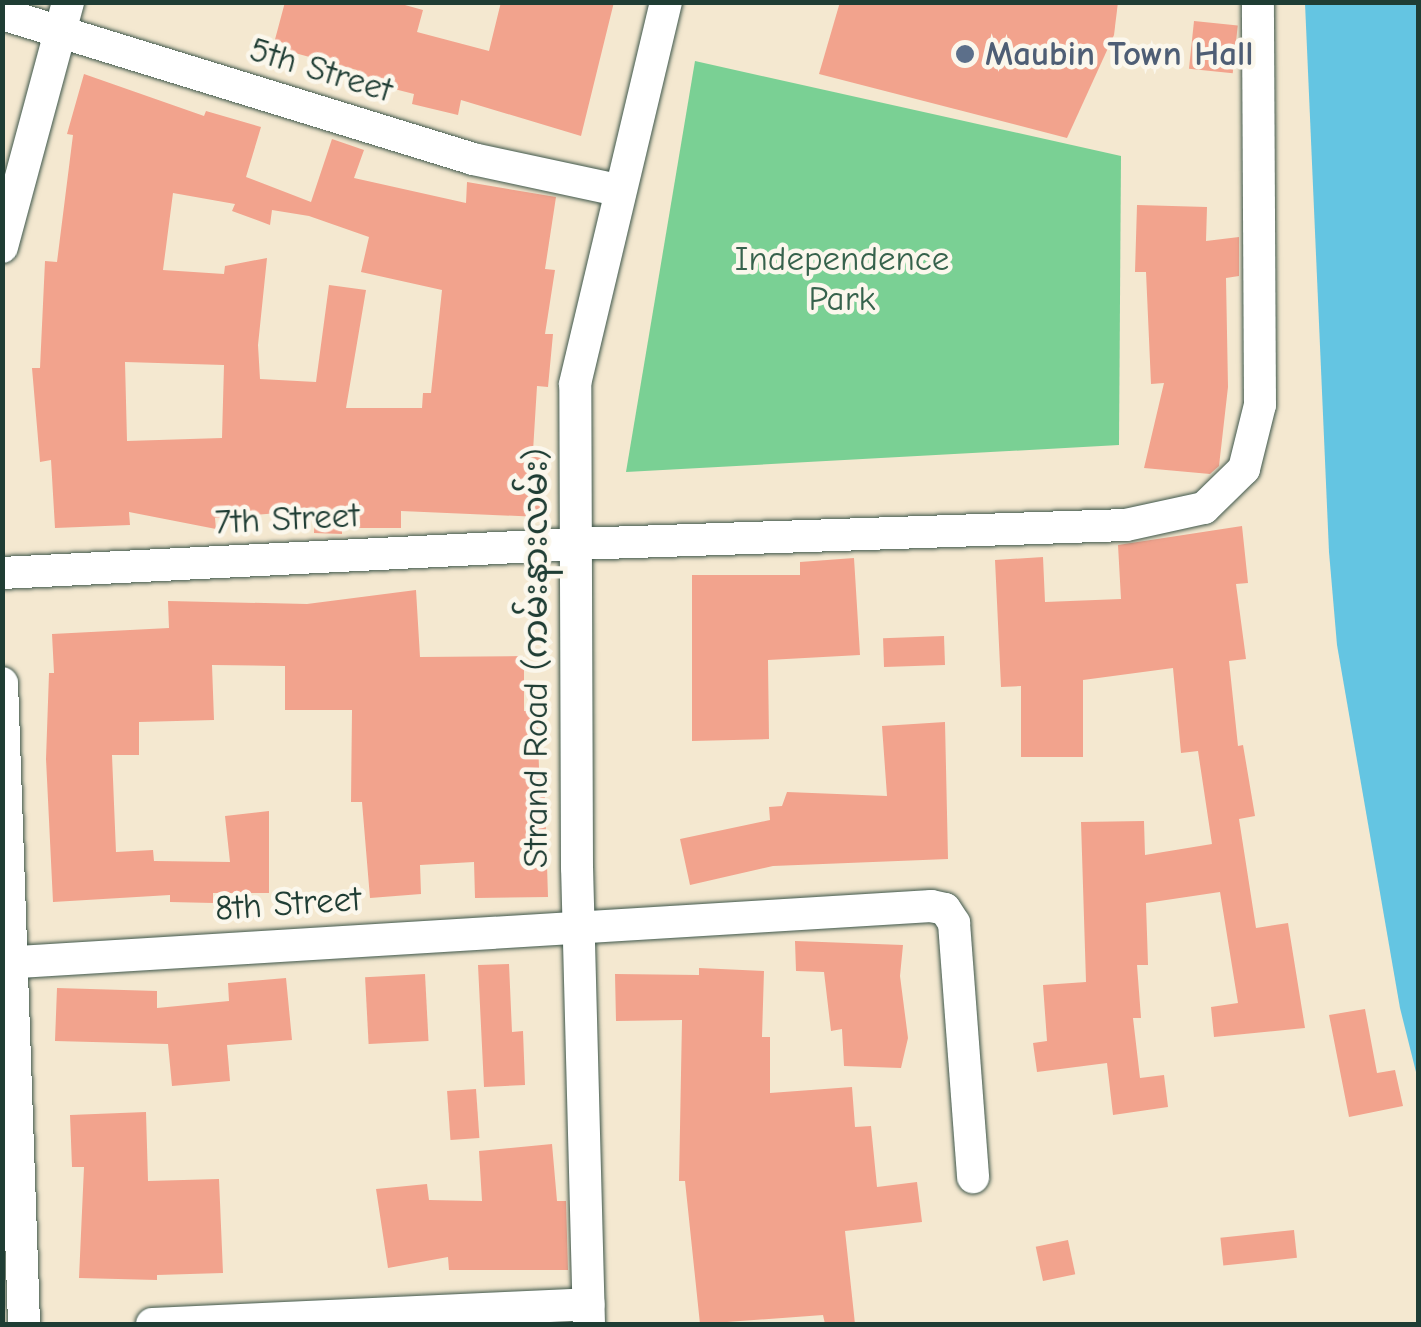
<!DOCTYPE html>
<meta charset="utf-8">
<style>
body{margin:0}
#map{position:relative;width:1421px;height:1327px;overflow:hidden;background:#f4e8d0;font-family:"Comic Neue","Noto Sans Myanmar",sans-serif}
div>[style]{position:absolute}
.green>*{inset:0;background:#7ad094}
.water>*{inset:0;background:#64c5e2}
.building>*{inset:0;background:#f2a38d;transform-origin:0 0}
.roads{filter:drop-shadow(0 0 2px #3f574b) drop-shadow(0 0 2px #3f574b)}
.minor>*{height:32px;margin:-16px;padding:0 16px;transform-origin:16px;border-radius:16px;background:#fff}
.dots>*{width:28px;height:28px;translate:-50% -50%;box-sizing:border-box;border:5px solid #fbf7ec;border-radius:50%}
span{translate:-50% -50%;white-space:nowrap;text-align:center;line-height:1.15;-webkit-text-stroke:9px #fbf7ec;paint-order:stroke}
.service-label{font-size:35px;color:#4e5e75;font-weight:700}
.left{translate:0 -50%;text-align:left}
.street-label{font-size:35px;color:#1f3d34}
.park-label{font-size:35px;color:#36624c}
.frame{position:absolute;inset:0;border:5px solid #1f3d34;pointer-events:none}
</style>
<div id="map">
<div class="green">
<div style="clip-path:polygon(695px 61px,1121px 156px,1119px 445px,626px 472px)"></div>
</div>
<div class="water">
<div style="clip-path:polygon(1305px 3px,1418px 3px,1418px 1080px,1400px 1008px,1337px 645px,1329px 552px)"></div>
</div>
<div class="building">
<div style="clip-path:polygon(285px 2px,394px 2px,423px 10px,417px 32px,489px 51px,501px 2px,614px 2px,581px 136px,461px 100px,458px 115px,412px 104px,414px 94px,355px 79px,357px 70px,273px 47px)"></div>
<div style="clip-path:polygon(840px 2px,1118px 2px,1114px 35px,1067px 138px,819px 74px)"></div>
<div style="left:1194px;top:21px;width:44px;height:48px;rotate:6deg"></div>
<div style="clip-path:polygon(evenodd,84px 74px,204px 116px,206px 111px,261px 127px,246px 177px,311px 202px,332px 139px,364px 150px,354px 178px,466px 203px,467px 182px,556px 197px,545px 269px,555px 270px,545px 334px,553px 334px,548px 387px,537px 386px,533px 451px,543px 452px,540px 517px,401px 511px,401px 528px,342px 528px,342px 534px,314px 533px,315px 510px,215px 518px,216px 529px,129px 512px,130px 525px,55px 528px,51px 460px,40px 462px,32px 368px,40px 368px,45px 261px,57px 262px,73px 135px,67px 134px,84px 74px,173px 193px,235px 204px,232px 211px,270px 225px,272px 210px,309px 216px,369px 237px,361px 272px,442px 290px,431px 393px,423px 393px,422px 408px,346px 408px,366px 290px,329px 285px,316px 382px,260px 379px,258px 345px,267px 258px,225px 266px,224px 274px,163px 270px,173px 193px,84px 74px,125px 362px,224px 365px,222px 438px,127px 441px,125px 362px)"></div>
<div style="clip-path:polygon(1137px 205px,1207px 207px,1206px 241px,1239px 237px,1239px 276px,1226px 278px,1228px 387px,1219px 466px,1210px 474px,1144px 468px,1164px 383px,1151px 384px,1146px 272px,1135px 272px)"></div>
<div style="clip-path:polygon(1242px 526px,1248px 583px,1236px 584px,1246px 659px,1229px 661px,1238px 746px,1243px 745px,1255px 816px,1239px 819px,1256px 928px,1288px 923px,1305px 1028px,1214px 1037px,1211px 1007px,1238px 1003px,1220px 892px,1146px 903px,1148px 965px,1137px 965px,1141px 1018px,1133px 1018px,1140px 1078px,1164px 1075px,1168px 1107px,1113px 1115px,1107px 1063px,1037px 1072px,1033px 1043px,1047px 1041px,1043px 985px,1086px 982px,1081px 822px,1144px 821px,1145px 855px,1212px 844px,1198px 751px,1181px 753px,1173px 668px,1083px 680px,1083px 757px,1021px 757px,1021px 686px,1001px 687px,995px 560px,1043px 557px,1045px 602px,1121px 599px,1118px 545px)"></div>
<div style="clip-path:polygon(854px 558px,860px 655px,768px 660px,769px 739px,692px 741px,692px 575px,800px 575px,800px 562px)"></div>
<div style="clip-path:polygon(416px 590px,420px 657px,524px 656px,524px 711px,537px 711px,539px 768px,544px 768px,548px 897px,475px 898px,474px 862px,420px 865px,421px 894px,370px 898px,362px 802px,351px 802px,352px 710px,285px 710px,285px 666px,212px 665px,214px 720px,139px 722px,139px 755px,112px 755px,116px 852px,153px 850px,154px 861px,230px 862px,225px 816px,269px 811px,269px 893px,213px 893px,213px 903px,170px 902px,170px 895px,53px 902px,46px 759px,49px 673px,54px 673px,52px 634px,169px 628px,168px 601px,307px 604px)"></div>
<div style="left:944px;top:636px;width:29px;height:61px;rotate:88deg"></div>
<div style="clip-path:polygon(945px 722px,948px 859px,773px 866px,690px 885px,680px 839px,770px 820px,769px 807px,782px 806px,787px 792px,887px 796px,882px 726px)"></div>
<div style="clip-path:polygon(795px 941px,903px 945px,900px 976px,908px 1038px,901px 1068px,844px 1066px,842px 1029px,831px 1031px,824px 972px,796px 971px)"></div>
<div style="clip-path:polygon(509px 964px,512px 1032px,523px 1031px,525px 1085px,484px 1087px,478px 965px)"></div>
<div style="clip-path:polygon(699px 968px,764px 971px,762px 1037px,770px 1037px,770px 1093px,852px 1087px,855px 1127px,871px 1126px,877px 1187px,917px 1182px,922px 1222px,845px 1231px,855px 1324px,825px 1324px,823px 1315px,700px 1324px,685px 1181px,679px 1181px,682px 1020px,616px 1021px,615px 974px,699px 975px)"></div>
<div style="left:425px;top:974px;width:67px;height:60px;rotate:87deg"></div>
<div style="clip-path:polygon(286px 978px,292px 1040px,227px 1045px,230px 1081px,172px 1086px,168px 1044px,55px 1041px,57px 988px,157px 991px,157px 1008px,229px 1001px,228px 983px)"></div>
<div style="clip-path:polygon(1365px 1009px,1377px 1073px,1395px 1070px,1403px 1106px,1349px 1117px,1329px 1015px)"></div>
<div style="left:476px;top:1089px;width:49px;height:29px;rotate:86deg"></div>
<div style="clip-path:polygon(146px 1112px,148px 1181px,219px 1179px,223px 1273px,157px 1275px,157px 1280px,79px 1278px,84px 1167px,72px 1167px,70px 1115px)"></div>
<div style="clip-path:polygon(552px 1144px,557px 1201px,566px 1201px,568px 1270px,449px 1270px,448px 1257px,388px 1268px,376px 1189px,427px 1184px,429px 1200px,482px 1201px,479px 1151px)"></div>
<div style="left:1294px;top:1230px;width:28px;height:74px;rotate:84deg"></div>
<div style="left:1068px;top:1240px;width:35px;height:33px;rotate:78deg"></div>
</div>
<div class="roads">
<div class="minor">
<div style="left:2px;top:14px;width:493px;rotate:17.1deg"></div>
<div style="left:473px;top:159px;width:148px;rotate:12.1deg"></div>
<div style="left:2px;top:247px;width:254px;rotate:-74.9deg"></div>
<div style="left:2px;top:573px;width:575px;rotate:-2.89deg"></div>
<div style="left:576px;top:544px;width:550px;rotate:-1.98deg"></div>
<div style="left:1126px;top:525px;width:80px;rotate:-12.3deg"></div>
<div style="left:1204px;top:508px;width:56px;rotate:-44.3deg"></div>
<div style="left:1244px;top:469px;width:66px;rotate:-76deg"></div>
<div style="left:1260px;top:405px;width:403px;rotate:-90.3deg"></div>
<div style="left:2px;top:683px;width:641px;rotate:88.03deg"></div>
<div style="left:2px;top:963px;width:931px;rotate:-3.51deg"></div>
<div style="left:931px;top:906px;width:14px;rotate:12deg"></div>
<div style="left:945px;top:909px;width:17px;rotate:57deg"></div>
<div style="left:954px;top:923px;width:255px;rotate:85.7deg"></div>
<div style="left:152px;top:1324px;width:437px;rotate:-2.6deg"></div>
<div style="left:589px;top:1324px;width:456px;rotate:-91.5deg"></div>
<div style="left:577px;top:868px;width:484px;rotate:-90.2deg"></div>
<div style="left:575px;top:384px;width:393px;rotate:-76.6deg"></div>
</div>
</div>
<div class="dots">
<div style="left:965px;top:54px;background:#5c6f8a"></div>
</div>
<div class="service-label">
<span class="left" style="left:985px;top:54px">Maubin Town Hall</span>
</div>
<div class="street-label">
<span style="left:321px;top:70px;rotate:17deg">5th Street</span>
<span style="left:287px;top:519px;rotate:-3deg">7th Street</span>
<span style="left:536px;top:658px;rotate:-90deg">Strand Road (ကမ်းနားလမ်း)</span>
<span style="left:288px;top:904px;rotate:-4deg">8th Street</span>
</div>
<div class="park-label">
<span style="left:842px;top:279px">Independence<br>Park</span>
</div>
<div class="frame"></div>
</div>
